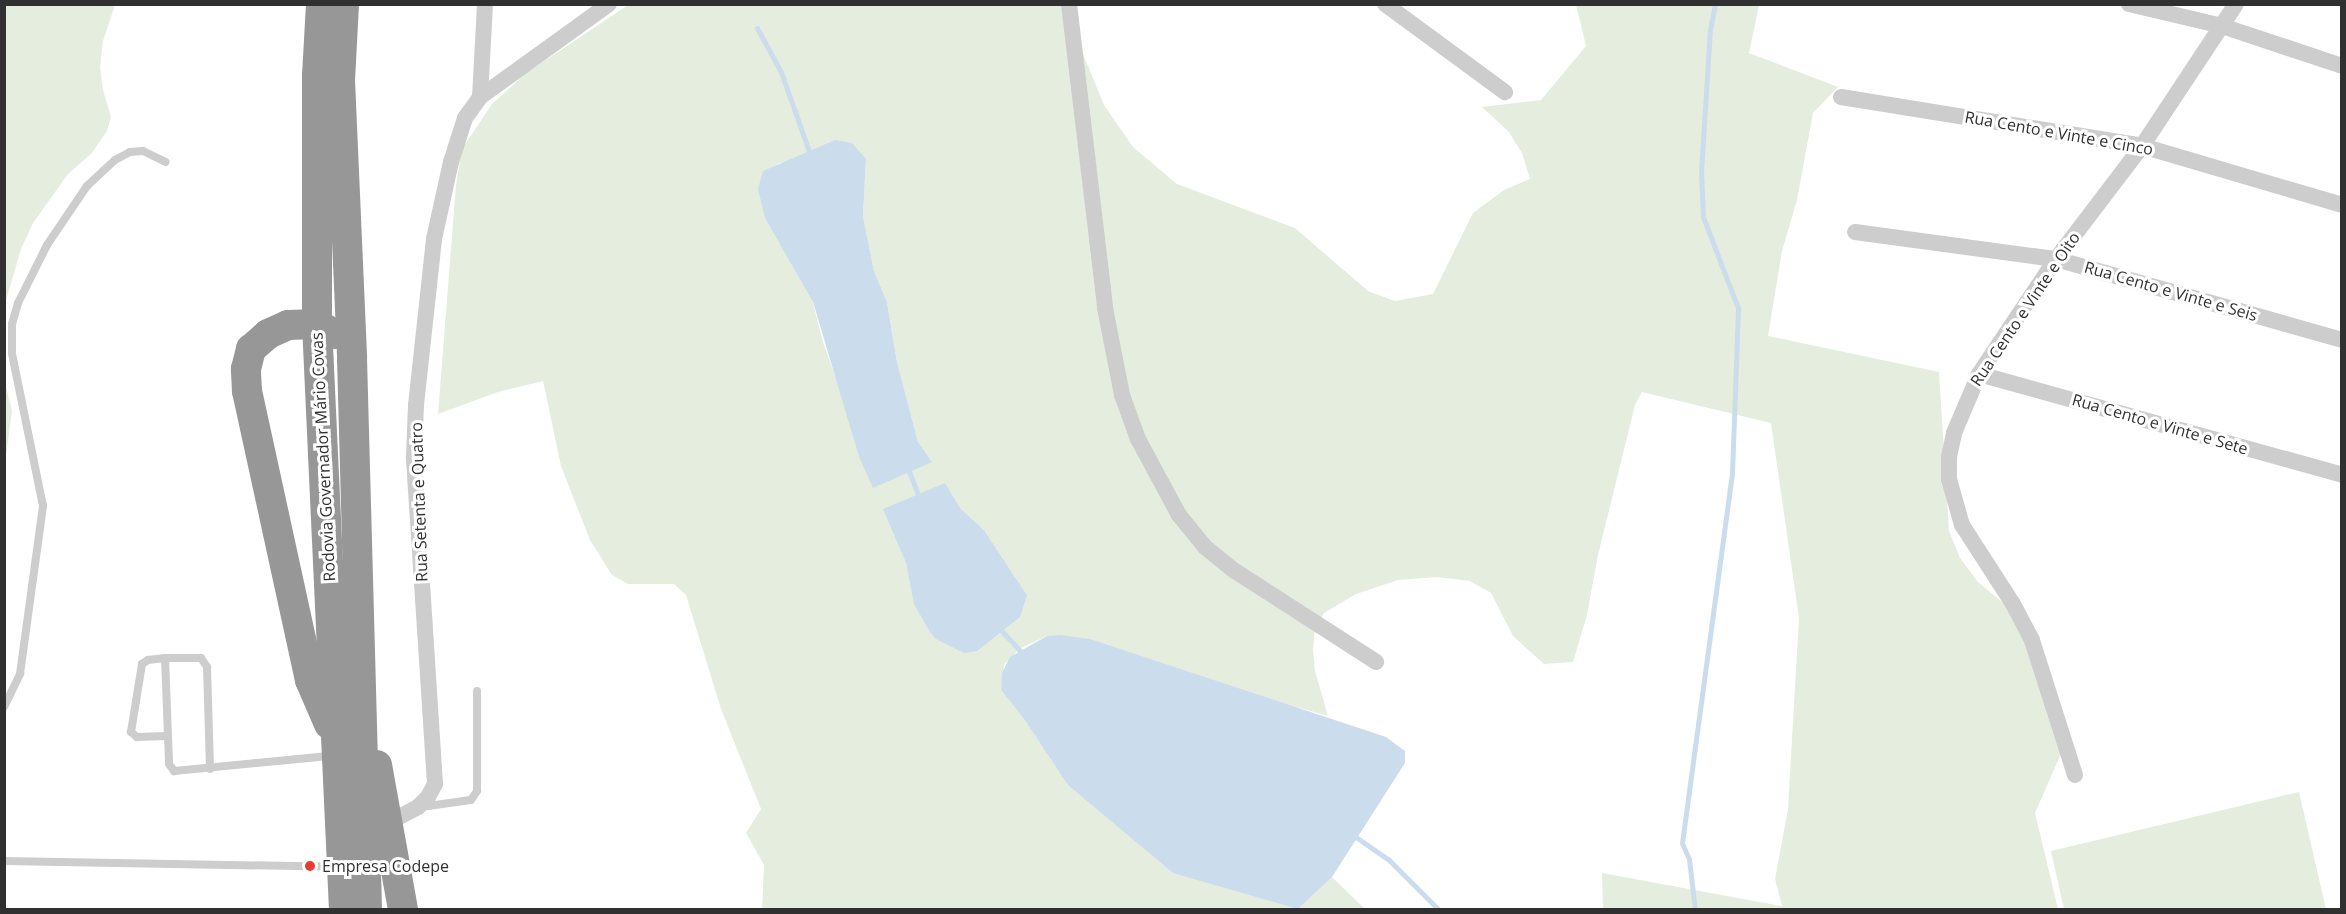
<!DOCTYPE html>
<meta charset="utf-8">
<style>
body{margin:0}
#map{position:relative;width:2346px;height:914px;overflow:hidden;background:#fff;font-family:"Open Sans",sans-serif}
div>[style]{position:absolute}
.green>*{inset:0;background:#e5eddf}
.water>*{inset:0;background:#cbdced}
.stream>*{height:5px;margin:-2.5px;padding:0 2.5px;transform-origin:2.5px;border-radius:2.5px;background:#cbdced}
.service>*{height:8px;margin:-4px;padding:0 4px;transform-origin:4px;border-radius:4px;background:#cdcdcd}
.minor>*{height:16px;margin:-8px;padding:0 8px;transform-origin:8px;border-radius:8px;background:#cdcdcd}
.motorway>*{height:30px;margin:-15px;padding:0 15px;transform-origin:15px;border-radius:15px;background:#979797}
.dots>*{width:16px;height:16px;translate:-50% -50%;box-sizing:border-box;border:3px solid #fff;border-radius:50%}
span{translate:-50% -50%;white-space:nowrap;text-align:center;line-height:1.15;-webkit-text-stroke:6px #fff;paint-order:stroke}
.street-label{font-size:16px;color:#303030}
.poi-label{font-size:16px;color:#303030}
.left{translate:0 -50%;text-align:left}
.frame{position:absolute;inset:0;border:6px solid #303030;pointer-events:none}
</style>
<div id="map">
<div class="green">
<div style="clip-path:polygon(5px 4px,115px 5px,103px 41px,100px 67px,103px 90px,111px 117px,107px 131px,92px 153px,68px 174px,33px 223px,21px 249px,5px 304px)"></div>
<div style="clip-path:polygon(evenodd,628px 5px,1063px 5px,1104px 105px,1133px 147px,1177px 184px,1295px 228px,1368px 291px,1395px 301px,1433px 294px,1473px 213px,1504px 190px,1530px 179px,1522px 153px,1508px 131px,1482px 107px,1541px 100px,1586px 46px,1576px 5px,1759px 5px,1749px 53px,1838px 87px,1813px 113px,1797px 200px,1782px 251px,1768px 336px,1939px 372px,1949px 531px,1960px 558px,1978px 582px,2014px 612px,2063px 749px,2035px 813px,2058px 909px,1603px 909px,1602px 873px,1782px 906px,1775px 879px,1788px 809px,1799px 618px,1771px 423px,1642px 392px,1635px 405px,1598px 555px,1587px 615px,1573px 662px,1544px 664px,1513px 636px,1491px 593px,1470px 581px,1437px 577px,1398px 580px,1356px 594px,1324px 613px,1315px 628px,1313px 650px,1315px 671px,1328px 716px,1047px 636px,1019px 649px,1004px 665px,1001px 690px,1027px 723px,1298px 909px,1332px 877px,1365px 909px,762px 910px,764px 865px,746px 833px,761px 809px,721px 709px,686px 595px,674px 584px,628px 584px,612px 575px,590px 540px,561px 466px,543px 381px,498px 392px,438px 414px,456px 185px,462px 149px,492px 104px,525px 74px,628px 5px,796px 159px,866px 159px,863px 216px,874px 271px,887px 302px,897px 362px,918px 442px,931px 461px,859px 457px,840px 390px,823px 342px,777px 164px,796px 159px,628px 5px,945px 483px,961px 509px,984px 530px,1027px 595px,929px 631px,915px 605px,906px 563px,898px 542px,945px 483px)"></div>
<div style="clip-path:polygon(5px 382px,12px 411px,5px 463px,4px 463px)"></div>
<div style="clip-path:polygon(2299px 792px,2326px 909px,2064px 909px,2051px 851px)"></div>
</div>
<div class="water">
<div style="clip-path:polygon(835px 140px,852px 143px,866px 159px,863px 216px,874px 271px,887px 302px,897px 362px,918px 442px,932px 462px,873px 488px,859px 457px,813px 302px,765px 218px,758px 189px,763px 171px)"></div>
<div style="clip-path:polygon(945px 483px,961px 509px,984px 530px,1027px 595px,1020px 617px,977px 651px,964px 653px,936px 639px,929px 631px,914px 604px,906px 563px,883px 509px)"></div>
<div style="clip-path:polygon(1060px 635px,1090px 639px,1386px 737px,1405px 751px,1405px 763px,1332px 877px,1298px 909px,1173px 873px,1068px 785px,1027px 723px,1001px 690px,1002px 673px,1010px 657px,1047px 636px)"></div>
</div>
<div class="stream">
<div style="left:757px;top:28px;width:50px;rotate:61.4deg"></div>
<div style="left:781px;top:72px;width:90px;rotate:70.6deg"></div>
<div style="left:907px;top:466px;width:36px;rotate:69deg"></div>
<div style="left:998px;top:627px;width:35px;rotate:47deg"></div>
<div style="left:1353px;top:835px;width:44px;rotate:34.8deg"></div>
<div style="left:1389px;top:860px;width:71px;rotate:45deg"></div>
<div style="left:1695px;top:910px;width:51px;rotate:-96.7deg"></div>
<div style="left:1689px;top:859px;width:17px;rotate:-114deg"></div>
<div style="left:1682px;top:843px;width:373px;rotate:-82.3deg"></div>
<div style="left:1732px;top:473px;width:165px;rotate:-87.9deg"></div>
<div style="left:1738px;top:308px;width:97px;rotate:-111deg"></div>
<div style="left:1703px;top:217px;width:45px;rotate:-92.5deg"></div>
<div style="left:1701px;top:172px;width:142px;rotate:-86.4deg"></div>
<div style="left:1710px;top:30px;width:26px;rotate:-79deg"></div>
</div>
<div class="service">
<div style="left:165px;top:658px;width:106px;rotate:87.8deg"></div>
<div style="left:169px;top:764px;width:9px;rotate:54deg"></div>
<div style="left:174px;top:771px;width:158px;rotate:-5.5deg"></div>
<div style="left:4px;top:707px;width:37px;rotate:-64deg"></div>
<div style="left:20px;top:674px;width:170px;rotate:-82.2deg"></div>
<div style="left:43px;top:506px;width:156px;rotate:-101.5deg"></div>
<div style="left:12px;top:353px;width:29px;rotate:-90deg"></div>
<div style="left:12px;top:324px;width:22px;rotate:-74deg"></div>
<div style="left:18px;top:303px;width:65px;rotate:-63.4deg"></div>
<div style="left:47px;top:245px;width:71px;rotate:-55.9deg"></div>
<div style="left:87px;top:186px;width:38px;rotate:-43deg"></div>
<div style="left:115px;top:160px;width:17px;rotate:-28deg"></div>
<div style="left:130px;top:152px;width:13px;rotate:-4deg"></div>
<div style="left:143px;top:151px;width:25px;rotate:26deg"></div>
<div style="left:167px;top:736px;width:30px;rotate:178deg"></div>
<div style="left:137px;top:737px;width:8px;rotate:-140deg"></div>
<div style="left:131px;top:732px;width:69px;rotate:-80.8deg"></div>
<div style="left:142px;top:664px;width:7px;rotate:-34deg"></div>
<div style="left:148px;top:660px;width:17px;rotate:-7deg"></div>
<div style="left:165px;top:658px;width:36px"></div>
<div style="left:201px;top:658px;width:11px;rotate:56deg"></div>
<div style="left:207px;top:667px;width:102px;rotate:88.3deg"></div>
<div style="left:421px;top:807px;width:50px;rotate:-8deg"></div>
<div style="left:471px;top:800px;width:11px;rotate:-56deg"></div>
<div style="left:477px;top:791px;width:100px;rotate:-90deg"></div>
<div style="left:4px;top:861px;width:334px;rotate:1deg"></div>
</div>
<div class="minor">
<div style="left:1069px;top:4px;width:306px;rotate:83.2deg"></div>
<div style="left:1105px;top:308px;width:89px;rotate:78.9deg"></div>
<div style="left:1122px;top:395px;width:47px;rotate:70deg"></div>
<div style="left:1138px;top:439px;width:86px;rotate:61.7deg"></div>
<div style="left:1179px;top:515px;width:41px;rotate:50.9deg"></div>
<div style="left:1205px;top:547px;width:38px;rotate:39deg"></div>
<div style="left:1235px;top:571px;width:168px;rotate:32.8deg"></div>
<div style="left:1385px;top:4px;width:149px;rotate:36.3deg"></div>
<div style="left:2129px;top:4px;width:96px;rotate:13.3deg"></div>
<div style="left:2222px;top:26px;width:126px;rotate:18.4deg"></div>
<div style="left:480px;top:97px;width:93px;rotate:-86.9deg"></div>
<div style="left:1841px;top:97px;width:305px;rotate:9.2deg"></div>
<div style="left:2142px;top:146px;width:209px;rotate:16.4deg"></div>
<div style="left:1855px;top:232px;width:203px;rotate:7.7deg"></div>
<div style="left:2056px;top:259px;width:297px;rotate:15.8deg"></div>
<div style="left:1979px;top:374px;width:377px;rotate:15.5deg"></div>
<div style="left:2075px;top:775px;width:142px;rotate:-107.7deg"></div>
<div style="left:2032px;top:640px;width:41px;rotate:-117.8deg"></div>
<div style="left:2013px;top:604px;width:94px;rotate:-122.8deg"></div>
<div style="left:1962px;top:525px;width:48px;rotate:-105.8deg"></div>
<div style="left:1949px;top:479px;width:22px;rotate:-90deg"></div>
<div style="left:1949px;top:457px;width:25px;rotate:-78deg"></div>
<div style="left:1954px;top:433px;width:64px;rotate:-67deg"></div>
<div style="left:1979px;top:374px;width:138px;rotate:-56.2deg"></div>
<div style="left:2056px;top:259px;width:142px;rotate:-52.7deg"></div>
<div style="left:2142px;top:146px;width:170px;rotate:-56.5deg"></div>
<div style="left:388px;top:818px;width:13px;rotate:-9deg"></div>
<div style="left:401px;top:816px;width:19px;rotate:-28deg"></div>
<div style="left:418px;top:807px;width:14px;rotate:-45deg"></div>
<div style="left:428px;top:797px;width:15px;rotate:-62deg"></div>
<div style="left:435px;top:784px;width:328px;rotate:-93.7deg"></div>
<div style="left:414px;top:457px;width:52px;rotate:-87.8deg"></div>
<div style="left:416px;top:405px;width:167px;rotate:-83.8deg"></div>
<div style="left:434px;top:239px;width:79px;rotate:-77.6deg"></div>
<div style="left:451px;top:162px;width:46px;rotate:-72.3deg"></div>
<div style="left:465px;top:118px;width:26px;rotate:-54deg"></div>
<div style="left:480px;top:97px;width:159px;rotate:-35.8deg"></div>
</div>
<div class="motorway">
<div style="left:321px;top:4px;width:72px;rotate:93.2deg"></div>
<div style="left:317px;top:76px;width:248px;rotate:90deg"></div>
<div style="left:317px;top:324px;width:587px;rotate:87.36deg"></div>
<div style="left:344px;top:4px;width:76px;rotate:93deg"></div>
<div style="left:340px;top:80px;width:278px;rotate:87.5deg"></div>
<div style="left:352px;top:358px;width:552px;rotate:88.44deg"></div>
<div style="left:329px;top:724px;width:48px;rotate:-113.4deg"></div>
<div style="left:310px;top:680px;width:296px;rotate:-102.3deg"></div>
<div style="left:247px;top:391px;width:22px;rotate:-93deg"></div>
<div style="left:246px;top:369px;width:21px;rotate:-76deg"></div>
<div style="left:251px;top:349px;width:23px;rotate:-41deg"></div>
<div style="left:268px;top:334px;width:22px;rotate:-24deg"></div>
<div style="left:288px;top:325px;width:29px;rotate:-2deg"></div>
<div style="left:317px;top:324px;width:20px;rotate:30deg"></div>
<div style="left:377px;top:765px;width:147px;rotate:79.8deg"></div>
</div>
<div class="dots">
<div style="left:310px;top:866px;background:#e73b33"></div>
</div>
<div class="street-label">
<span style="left:2059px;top:133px;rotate:10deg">Rua Cento e Vinte e Cinco</span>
<span style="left:2171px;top:291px;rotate:16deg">Rua Cento e Vinte e Seis</span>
<span style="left:2025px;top:309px;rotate:-56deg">Rua Cento e Vinte e Oito</span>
<span style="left:2160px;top:424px;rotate:16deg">Rua Cento e Vinte e Sete</span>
<span style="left:323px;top:457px;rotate:-93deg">Rodovia Governador Mário Covas</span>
<span style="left:419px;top:502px;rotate:-92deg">Rua Setenta e Quatro</span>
</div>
<div class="poi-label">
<span class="left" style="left:322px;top:866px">Empresa Codepe</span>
</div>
<div class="frame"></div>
</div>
